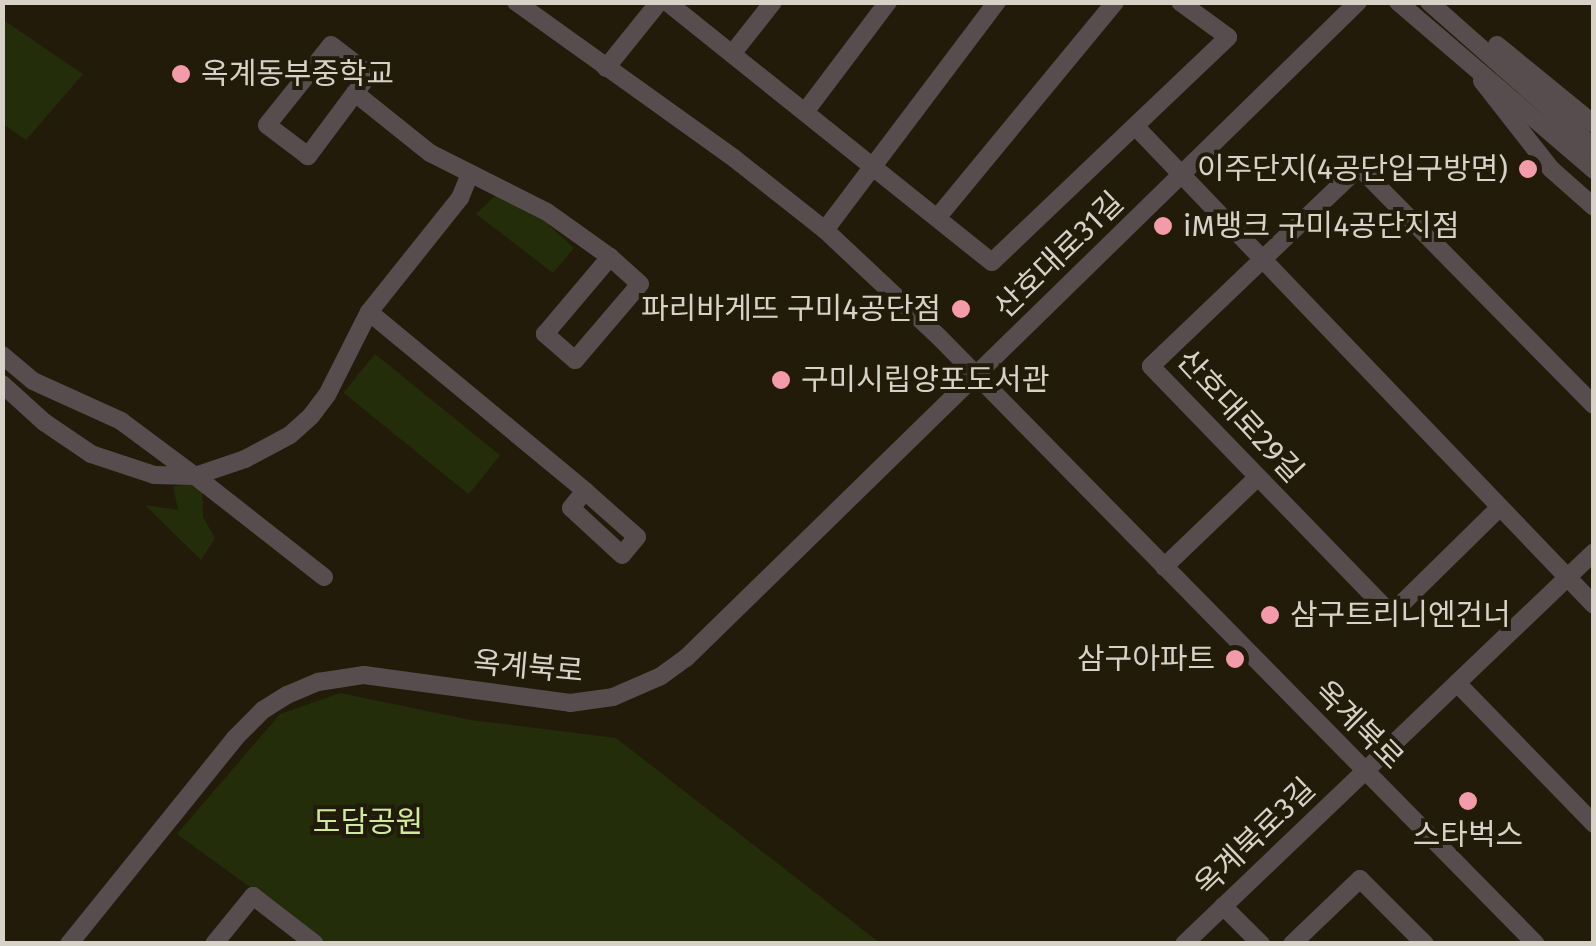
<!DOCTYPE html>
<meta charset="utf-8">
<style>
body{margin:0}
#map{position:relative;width:1596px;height:946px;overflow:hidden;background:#221b0a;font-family:"Fira Sans","Noto Sans KR",sans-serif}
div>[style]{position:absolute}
.green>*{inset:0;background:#232d0a;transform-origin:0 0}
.minor>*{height:18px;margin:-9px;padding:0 9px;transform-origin:9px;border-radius:9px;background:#574d4e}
.dots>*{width:28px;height:28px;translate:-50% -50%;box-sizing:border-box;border:5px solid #221b0a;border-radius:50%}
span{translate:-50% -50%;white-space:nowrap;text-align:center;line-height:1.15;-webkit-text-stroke:8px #221b0a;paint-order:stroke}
.poi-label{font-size:30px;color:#d6d2c7}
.left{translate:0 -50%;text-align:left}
.right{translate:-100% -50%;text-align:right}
.street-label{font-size:30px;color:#d6d2c7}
.park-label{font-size:30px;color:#d0ea9d}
.frame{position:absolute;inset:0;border:5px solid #d6d2c7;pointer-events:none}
</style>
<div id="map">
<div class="green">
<div style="clip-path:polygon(2px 19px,83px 74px,26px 140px,3px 124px)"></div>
<div style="clip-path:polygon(496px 195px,545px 221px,574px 248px,553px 273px,476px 214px)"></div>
<div style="left:375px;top:354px;width:161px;height:50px;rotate:39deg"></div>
<div style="clip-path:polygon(196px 484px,202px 487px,203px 517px,215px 538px,201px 560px,145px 505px,178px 510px,173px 486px)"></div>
<div style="clip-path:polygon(340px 693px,471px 720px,616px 738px,880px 943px,327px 943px,177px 834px,280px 714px)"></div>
</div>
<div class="minor">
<div style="left:516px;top:2px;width:269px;rotate:35.6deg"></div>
<div style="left:735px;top:159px;width:115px;rotate:38.3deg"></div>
<div style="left:825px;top:230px;width:156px;rotate:43.2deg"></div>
<div style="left:939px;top:337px;width:851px;rotate:45.48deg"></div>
<div style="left:667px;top:2px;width:416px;rotate:38.7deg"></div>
<div style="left:992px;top:262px;width:326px;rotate:-43.6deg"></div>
<div style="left:1228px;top:37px;width:59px;rotate:-143.9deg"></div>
<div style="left:1398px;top:2px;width:258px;rotate:40.6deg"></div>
<div style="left:1429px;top:2px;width:220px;rotate:41.5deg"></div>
<div style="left:1497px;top:45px;width:125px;rotate:39.2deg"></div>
<div style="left:732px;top:54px;width:66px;rotate:-51.7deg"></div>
<div style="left:606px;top:68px;width:85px;rotate:-51.2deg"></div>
<div style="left:1482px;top:81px;width:112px;rotate:51.9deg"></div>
<div style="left:1551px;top:169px;width:57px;rotate:41.5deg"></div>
<div style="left:355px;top:93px;width:79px;rotate:126.7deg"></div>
<div style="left:308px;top:156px;width:51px;rotate:-142.9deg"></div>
<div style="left:267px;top:125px;width:102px;rotate:-51.3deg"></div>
<div style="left:331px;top:45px;width:48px;rotate:37.3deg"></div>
<div style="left:369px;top:74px;width:24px;rotate:126deg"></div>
<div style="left:355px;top:93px;width:96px;rotate:38.7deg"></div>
<div style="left:430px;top:153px;width:131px;rotate:26.8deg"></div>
<div style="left:547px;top:212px;width:77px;rotate:35.5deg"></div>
<div style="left:610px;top:257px;width:40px;rotate:42deg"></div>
<div style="left:640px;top:284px;width:100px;rotate:130.5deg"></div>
<div style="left:575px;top:360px;width:40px;rotate:-139deg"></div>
<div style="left:545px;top:334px;width:101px;rotate:-49.8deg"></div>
<div style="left:805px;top:112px;width:138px;rotate:-53deg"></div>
<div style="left:1135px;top:126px;width:663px;rotate:46.22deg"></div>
<div style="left:469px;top:176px;width:24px;rotate:112deg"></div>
<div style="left:460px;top:198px;width:146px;rotate:128.6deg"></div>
<div style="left:369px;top:312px;width:281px;rotate:39.6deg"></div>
<div style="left:585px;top:491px;width:69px;rotate:41.5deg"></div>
<div style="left:637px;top:537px;width:23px;rotate:130deg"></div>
<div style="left:622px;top:555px;width:69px;rotate:-137.3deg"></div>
<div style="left:571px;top:508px;width:22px;rotate:-51deg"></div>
<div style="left:937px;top:218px;width:280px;rotate:-50.5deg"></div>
<div style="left:825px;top:230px;width:286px;rotate:-53deg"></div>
<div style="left:2px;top:355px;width:40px;rotate:40deg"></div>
<div style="left:33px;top:381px;width:97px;rotate:24.4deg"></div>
<div style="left:121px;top:421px;width:92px;rotate:36.6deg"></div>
<div style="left:2px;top:384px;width:57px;rotate:42.1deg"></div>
<div style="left:44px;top:422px;width:57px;rotate:34.2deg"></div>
<div style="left:91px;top:454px;width:66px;rotate:18.4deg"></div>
<div style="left:154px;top:475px;width:41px;rotate:1.4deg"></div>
<div style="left:1500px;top:507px;width:153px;rotate:135.5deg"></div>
<div style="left:1391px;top:614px;width:345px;rotate:-134.1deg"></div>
<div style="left:1151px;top:366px;width:288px;rotate:-43.7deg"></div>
<div style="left:1359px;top:167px;width:334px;rotate:45.4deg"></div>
<div style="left:1164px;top:567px;width:130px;rotate:-43.8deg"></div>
<div style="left:324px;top:577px;width:164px;rotate:-141.9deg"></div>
<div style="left:195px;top:476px;width:53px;rotate:-18.8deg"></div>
<div style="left:245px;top:459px;width:51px;rotate:-28.1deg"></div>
<div style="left:290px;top:435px;width:28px;rotate:-42deg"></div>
<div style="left:311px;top:416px;width:26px;rotate:-53deg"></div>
<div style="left:327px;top:395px;width:93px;rotate:-63.2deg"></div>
<div style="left:1457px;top:683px;width:197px;rotate:45.8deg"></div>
<div style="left:1223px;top:906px;width:54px;rotate:45deg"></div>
<div style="left:69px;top:944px;width:265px;rotate:-51.1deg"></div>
<div style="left:235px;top:738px;width:40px;rotate:-45deg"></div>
<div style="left:263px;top:710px;width:28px;rotate:-32deg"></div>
<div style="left:287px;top:695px;width:34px;rotate:-23deg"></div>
<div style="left:318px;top:682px;width:47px;rotate:-8.7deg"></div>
<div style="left:364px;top:675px;width:208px;rotate:7.7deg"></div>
<div style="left:570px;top:703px;width:43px;rotate:-7.9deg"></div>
<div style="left:613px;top:697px;width:52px;rotate:-23.6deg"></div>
<div style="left:661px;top:676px;width:31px;rotate:-36deg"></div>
<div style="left:686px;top:658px;width:939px;rotate:-44.31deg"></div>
<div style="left:214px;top:944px;width:62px;rotate:-50.9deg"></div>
<div style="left:253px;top:896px;width:78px;rotate:37.7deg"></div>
<div style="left:1184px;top:944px;width:567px;rotate:-43.71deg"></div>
<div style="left:1292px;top:944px;width:94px;rotate:-43.7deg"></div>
<div style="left:1360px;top:879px;width:92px;rotate:45deg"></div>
</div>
<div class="dots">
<div style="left:181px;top:74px;background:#f39aab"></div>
<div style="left:1528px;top:169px;background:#f39aab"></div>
<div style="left:1163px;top:226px;background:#f39aab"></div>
<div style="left:961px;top:309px;background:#f39aab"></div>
<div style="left:781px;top:380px;background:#f39aab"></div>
<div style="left:1270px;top:615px;background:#f39aab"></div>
<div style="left:1235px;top:659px;background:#f39aab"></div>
<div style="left:1468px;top:801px;background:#f39aab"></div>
</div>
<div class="poi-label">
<span class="left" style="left:201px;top:74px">옥계동부중학교</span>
<span class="right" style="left:1508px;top:169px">이주단지(4공단입구방면)</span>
<span class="left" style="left:1183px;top:226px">iM뱅크 구미4공단지점</span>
<span class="right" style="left:941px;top:309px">파리바게뜨 구미4공단점</span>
<span class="left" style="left:801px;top:380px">구미시립양포도서관</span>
<span class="left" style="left:1290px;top:615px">삼구트리니엔건너</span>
<span class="right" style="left:1215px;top:659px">삼구아파트</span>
<span style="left:1468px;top:835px">스타벅스</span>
</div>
<div class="street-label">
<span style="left:1059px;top:255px;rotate:-44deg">산호대로31길</span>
<span style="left:1240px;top:416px;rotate:47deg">산호대로29길</span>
<span style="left:528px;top:667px;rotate:5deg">옥계북로</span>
<span style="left:1359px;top:725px;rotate:45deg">옥계북로</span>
<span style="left:1255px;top:837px;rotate:-44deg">옥계북로3길</span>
</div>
<div class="park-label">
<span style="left:368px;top:822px">도담공원</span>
</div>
<div class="frame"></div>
</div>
